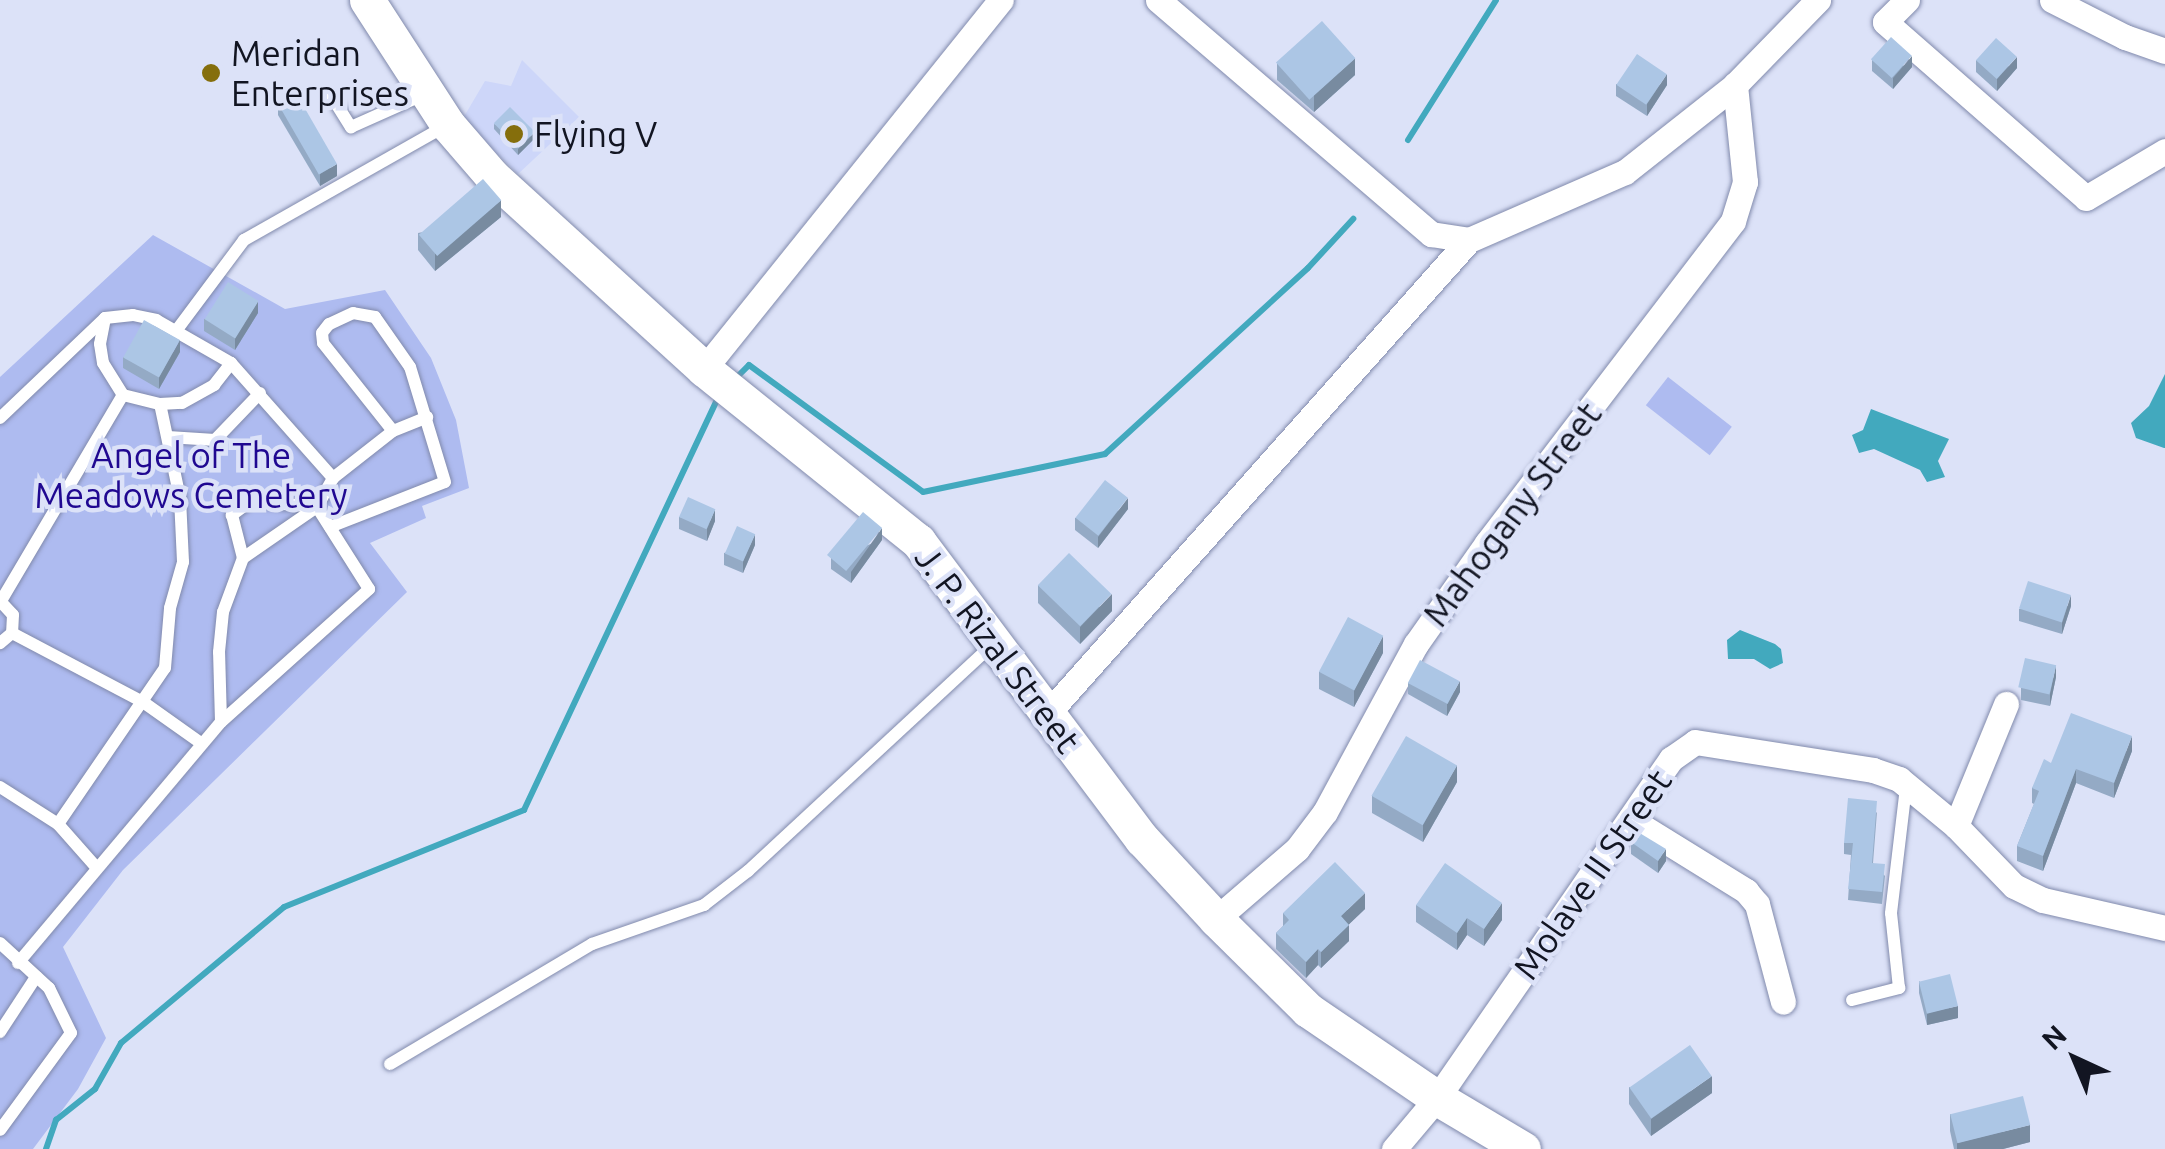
<!DOCTYPE html>
<style>
body{margin:0}
#map{position:relative;width:2165px;height:1149px;overflow:hidden;background:#dce2f8;font-family:Ubuntu,sans-serif}
div>[style]{position:absolute}
.built>*{inset:0;background:#cdd6f9}
.green>*{inset:0;background:#aebbf0;transform-origin:0 0}
.water>*{inset:0;background:#42a9be}
.stream>*{height:6px;margin:-3px;padding:0 3px;transform-origin:3px;border-radius:3px;background:#42a9be}
.roads{filter:drop-shadow(0 0 2px #818aac) drop-shadow(0 0 2px #818aac)}
.service>*{height:12px;margin:-6px;padding:0 6px;transform-origin:6px;border-radius:6px;background:#fff}
.minor>*{height:25px;margin:-12.5px;padding:0 12.5px;transform-origin:12.5px;border-radius:12.5px;background:#fff}
.secondary>*{height:35px;margin:-17.5px;padding:0 17.5px;transform-origin:17.5px;border-radius:17.5px;background:#fff}
.wall>*{inset:0;background:#94aac5}
.shaded-wall>*{inset:0;background:#788ba0}
.building>*{inset:0;background:#acc6e5;transform-origin:0 0}
.dots>*{width:28px;height:28px;translate:-50% -50%;box-sizing:border-box;border:5px solid #dce2f8;border-radius:50%}
span{translate:-50% -50%;white-space:nowrap;text-align:center;line-height:1.15;-webkit-text-stroke:9px #dce2f8;paint-order:stroke}
.poi-label{font-size:35px;color:#121522}
.left{translate:0 -50%;text-align:left}
.park-label{font-size:35px;color:#200891}
.street-label{font-size:35px;color:#121522}
.north{position:absolute;left:2025px;top:1009px;width:100px;height:100px;-webkit-text-stroke:8px #dce2f8;paint-order:stroke;rotate:316deg;font-size:28px;font-weight:700;line-height:40px;text-align:center;color:#121522}
.north::after{content:'';display:block;margin:auto;width:35px;height:45px;background:#121522;clip-path:polygon(50% 0,100% 100%,50% 72%,0 100%)}
</style>
<div id="map">
<div class="built">
<div style="clip-path:polygon(522px 60px,579px 117px,518px 174px,462px 120px,485px 81px,511px 86px)"></div>
</div>
<div class="green">
<div style="clip-path:polygon(153px 235px,285px 309px,385px 290px,431px 358px,456px 420px,469px 488px,422px 506px,426px 518px,370px 543px,407px 592px,123px 870px,63px 947px,106px 1038px,78px 1089px,33px 1149px,0 1149px,0 377px)"></div>
<div style="left:1668px;top:377px;width:81px;height:36px;rotate:38deg"></div>
</div>
<div class="water">
<div style="clip-path:polygon(2165px 374px,2165px 448px,2164px 448px,2136px 438px,2131px 423px,2149px 406px)"></div>
<div style="clip-path:polygon(1871px 409px,1949px 439px,1938px 461px,1945px 477px,1927px 482px,1920px 470px,1874px 449px,1859px 453px,1852px 435px,1863px 430px)"></div>
<div style="clip-path:polygon(1740px 630px,1775px 644px,1781px 649px,1783px 663px,1770px 669px,1754px 659px,1728px 659px,1727px 640px)"></div>
</div>
<div class="stream">
<div style="left:1408px;top:140px;width:165px;rotate:-57.8deg"></div>
<div style="left:739px;top:375px;width:14px;rotate:-45deg"></div>
<div style="left:749px;top:365px;width:215px;rotate:36.1deg"></div>
<div style="left:923px;top:492px;width:186px;rotate:-11.8deg"></div>
<div style="left:1105px;top:454px;width:275px;rotate:-42.5deg"></div>
<div style="left:1308px;top:268px;width:67px;rotate:-47.4deg"></div>
<div style="left:46px;top:1149px;width:31px;rotate:-71deg"></div>
<div style="left:56px;top:1120px;width:50px;rotate:-38.5deg"></div>
<div style="left:95px;top:1089px;width:53px;rotate:-60.5deg"></div>
<div style="left:121px;top:1043px;width:212px;rotate:-39.8deg"></div>
<div style="left:284px;top:907px;width:259px;rotate:-22deg"></div>
<div style="left:524px;top:810px;width:456px;rotate:-64.8deg"></div>
</div>
<div class="roads">
<div class="service">
<div style="left:332px;top:97px;width:36px;rotate:58deg"></div>
<div style="left:351px;top:127px;width:81px;rotate:-24deg"></div>
<div style="left:105px;top:318px;width:26px;rotate:101deg"></div>
<div style="left:100px;top:344px;width:19px;rotate:81deg"></div>
<div style="left:103px;top:363px;width:38px;rotate:58deg"></div>
<div style="left:123px;top:395px;width:38px;rotate:14deg"></div>
<div style="left:160px;top:404px;width:22px;rotate:-3deg"></div>
<div style="left:182px;top:403px;width:37px;rotate:-29deg"></div>
<div style="left:214px;top:385px;width:28px;rotate:-52deg"></div>
<div style="left:176px;top:331px;width:114px;rotate:-53.2deg"></div>
<div style="left:244px;top:240px;width:233px;rotate:-29.5deg"></div>
<div style="left:0;top:418px;width:145px;rotate:-43.6deg"></div>
<div style="left:105px;top:318px;width:28px;rotate:-6deg"></div>
<div style="left:133px;top:315px;width:24px;rotate:12deg"></div>
<div style="left:156px;top:320px;width:86px;rotate:29.8deg"></div>
<div style="left:231px;top:363px;width:154px;rotate:48.4deg"></div>
<div style="left:168px;top:437px;width:47px;rotate:3.7deg"></div>
<div style="left:215px;top:440px;width:65px;rotate:-46.2deg"></div>
<div style="left:330px;top:527px;width:123px;rotate:-21.4deg"></div>
<div style="left:445px;top:482px;width:120px;rotate:-106.9deg"></div>
<div style="left:410px;top:367px;width:61px;rotate:-125deg"></div>
<div style="left:375px;top:317px;width:22px;rotate:-170deg"></div>
<div style="left:353px;top:313px;width:26px;rotate:155deg"></div>
<div style="left:329px;top:324px;width:11px;rotate:128deg"></div>
<div style="left:322px;top:333px;width:10px;rotate:84deg"></div>
<div style="left:323px;top:343px;width:112px;rotate:51.5deg"></div>
<div style="left:0;top:601px;width:19px;rotate:47deg"></div>
<div style="left:13px;top:615px;width:18px;rotate:93deg"></div>
<div style="left:12px;top:633px;width:16px;rotate:140deg"></div>
<div style="left:1px;top:601px;width:239px;rotate:-59.4deg"></div>
<div style="left:12px;top:633px;width:148px;rotate:27.8deg"></div>
<div style="left:143px;top:702px;width:72px;rotate:35.4deg"></div>
<div style="left:221px;top:722px;width:70px;rotate:-91.6deg"></div>
<div style="left:219px;top:652px;width:40px;rotate:-84.3deg"></div>
<div style="left:223px;top:612px;width:58px;rotate:-69.7deg"></div>
<div style="left:243px;top:558px;width:90px;rotate:-34.6deg"></div>
<div style="left:317px;top:507px;width:33px;rotate:-61deg"></div>
<div style="left:333px;top:478px;width:76px;rotate:-38.1deg"></div>
<div style="left:393px;top:431px;width:37px;rotate:-22deg"></div>
<div style="left:0;top:787px;width:69px;rotate:32.5deg"></div>
<div style="left:58px;top:824px;width:57px;rotate:48.5deg"></div>
<div style="left:58px;top:824px;width:189px;rotate:-55.6deg"></div>
<div style="left:165px;top:668px;width:60px;rotate:-85.2deg"></div>
<div style="left:170px;top:608px;width:48px;rotate:-74.2deg"></div>
<div style="left:183px;top:562px;width:64px;rotate:-92.7deg"></div>
<div style="left:180px;top:498px;width:96px;rotate:-102deg"></div>
<div style="left:0;top:943px;width:67px;rotate:42.6deg"></div>
<div style="left:49px;top:988px;width:50px;rotate:63.9deg"></div>
<div style="left:71px;top:1033px;width:120px;rotate:126.2deg"></div>
<div style="left:18px;top:963px;width:315px;rotate:-49.9deg"></div>
<div style="left:221px;top:722px;width:199px;rotate:-41.9deg"></div>
<div style="left:369px;top:589px;width:97px;rotate:-122.4deg"></div>
<div style="left:317px;top:507px;width:66px;rotate:-174.8deg"></div>
<div style="left:251px;top:501px;width:24px;rotate:144deg"></div>
<div style="left:232px;top:515px;width:44px;rotate:75.7deg"></div>
<div style="left:1852px;top:1000px;width:49px;rotate:-14.3deg"></div>
<div style="left:1899px;top:988px;width:75px;rotate:-96.1deg"></div>
<div style="left:1891px;top:913px;width:127px;rotate:-83.2deg"></div>
<div style="left:0;top:1032px;width:66px;rotate:-56.8deg"></div>
<div style="left:390px;top:1064px;width:235px;rotate:-30.7deg"></div>
<div style="left:592px;top:944px;width:119px;rotate:-19.2deg"></div>
<div style="left:704px;top:905px;width:56px;rotate:-37.7deg"></div>
<div style="left:748px;top:871px;width:334px;rotate:-42.8deg"></div>
</div>
<div class="minor">
<div style="left:1158px;top:0;width:360px;rotate:40.6deg"></div>
<div style="left:1431px;top:234px;width:38px;rotate:9deg"></div>
<div style="left:1469px;top:240px;width:170px;rotate:-23.6deg"></div>
<div style="left:1625px;top:172px;width:140px;rotate:-38.3deg"></div>
<div style="left:1735px;top:85px;width:119px;rotate:-45.7deg"></div>
<div style="left:1907px;top:0;width:31px;rotate:135deg"></div>
<div style="left:1885px;top:22px;width:267px;rotate:41.2deg"></div>
<div style="left:2086px;top:198px;width:92px;rotate:-30.7deg"></div>
<div style="left:2052px;top:0;width:82px;rotate:26.9deg"></div>
<div style="left:2125px;top:37px;width:42px;rotate:19.3deg"></div>
<div style="left:704px;top:369px;width:474px;rotate:-51.2deg"></div>
<div style="left:1048px;top:713px;width:633px;rotate:-48.33deg"></div>
<div style="left:1630px;top:819px;width:137px;rotate:31.8deg"></div>
<div style="left:1746px;top:891px;width:17px;rotate:50deg"></div>
<div style="left:1757px;top:904px;width:101px;rotate:75.1deg"></div>
<div style="left:1956px;top:826px;width:132px;rotate:-67.7deg"></div>
<div style="left:1216px;top:919px;width:107px;rotate:-40.8deg"></div>
<div style="left:1297px;top:849px;width:46px;rotate:-52.9deg"></div>
<div style="left:1325px;top:812px;width:191px;rotate:-61.6deg"></div>
<div style="left:1416px;top:644px;width:123px;rotate:-54.9deg"></div>
<div style="left:1487px;top:543px;width:405px;rotate:-52.6deg"></div>
<div style="left:1733px;top:221px;width:41px;rotate:-72.9deg"></div>
<div style="left:1745px;top:182px;width:98px;rotate:-95.9deg"></div>
<div style="left:1394px;top:1149px;width:67px;rotate:-49.9deg"></div>
<div style="left:1437px;top:1098px;width:412px;rotate:-55.4deg"></div>
<div style="left:1671px;top:759px;width:29px;rotate:-35deg"></div>
<div style="left:1695px;top:742px;width:180px;rotate:8.9deg"></div>
<div style="left:1873px;top:770px;width:28px;rotate:19deg"></div>
<div style="left:1899px;top:779px;width:74px;rotate:39.5deg"></div>
<div style="left:1956px;top:826px;width:83px;rotate:46deg"></div>
<div style="left:2014px;top:886px;width:32px;rotate:26deg"></div>
<div style="left:2043px;top:900px;width:125px;rotate:12.9deg"></div>
</div>
<div class="secondary">
<div style="left:367px;top:0;width:149px;rotate:57.1deg"></div>
<div style="left:448px;top:125px;width:67px;rotate:49.2deg"></div>
<div style="left:492px;top:176px;width:287px;rotate:42.3deg"></div>
<div style="left:704px;top:369px;width:275px;rotate:38.8deg"></div>
<div style="left:918px;top:541px;width:373px;rotate:53.1deg"></div>
<div style="left:1142px;top:839px;width:109px;rotate:47.2deg"></div>
<div style="left:1216px;top:919px;width:129px;rotate:44.7deg"></div>
<div style="left:1308px;top:1010px;width:156px;rotate:34.3deg"></div>
<div style="left:1437px;top:1098px;width:100px;rotate:30.7deg"></div>
</div>
</div>
<div class="wall">
<div style="clip-path:polygon(1872px 60px,1912px 67px,1893px 89px,1872px 71px)"></div>
<div style="clip-path:polygon(1976px 60px,2017px 68px,1997px 91px,1976px 72px)"></div>
<div style="clip-path:polygon(1277px 63px,1355px 75px,1314px 112px,1277px 80px)"></div>
<div style="clip-path:polygon(1616px 84px,1667px 85px,1647px 116px,1616px 96px)"></div>
<div style="clip-path:polygon(278px 103px,337px 176px,320px 186px,278px 115px)"></div>
<div style="clip-path:polygon(494px 124px,535px 138px,518px 155px,494px 129px)"></div>
<div style="clip-path:polygon(501px 217px,435px 271px,418px 250px,418px 233px)"></div>
<div style="clip-path:polygon(258px 313px,235px 350px,204px 331px,204px 319px)"></div>
<div style="clip-path:polygon(180px 352px,159px 389px,123px 368px,123px 357px)"></div>
<div style="clip-path:polygon(1128px 509px,1098px 548px,1075px 530px,1075px 518px)"></div>
<div style="clip-path:polygon(679px 517px,715px 521px,707px 541px,679px 529px)"></div>
<div style="clip-path:polygon(882px 540px,851px 583px,831px 569px,831px 558px)"></div>
<div style="clip-path:polygon(755px 545px,743px 573px,724px 565px,724px 553px)"></div>
<div style="clip-path:polygon(1038px 585px,1112px 611px,1080px 644px,1038px 603px)"></div>
<div style="clip-path:polygon(2071px 606px,2062px 634px,2019px 621px,2019px 609px)"></div>
<div style="clip-path:polygon(1383px 653px,1354px 707px,1319px 689px,1319px 672px)"></div>
<div style="clip-path:polygon(2056px 677px,2050px 706px,2021px 700px,2021px 688px)"></div>
<div style="clip-path:polygon(1408px 683px,1460px 692px,1447px 716px,1408px 694px)"></div>
<div style="clip-path:polygon(2132px 751px,2114px 798px,2076px 783px,2043px 871px,2017px 861px,2017px 846px,2034px 804px,2032px 803px,2032px 788px,2051px 763px)"></div>
<div style="clip-path:polygon(1457px 782px,1423px 842px,1372px 813px,1372px 796px)"></div>
<div style="clip-path:polygon(1877px 812px,1873px 863px,1885px 876px,1882px 904px,1848px 900px,1851px 855px,1844px 854px,1844px 843px)"></div>
<div style="clip-path:polygon(1631px 842px,1666px 861px,1658px 873px,1631px 854px)"></div>
<div style="clip-path:polygon(1416px 905px,1502px 920px,1484px 946px,1467px 935px,1457px 950px,1416px 922px)"></div>
<div style="clip-path:polygon(1365px 909px,1349px 924px,1349px 941px,1321px 968px,1318px 965px,1306px 978px,1276px 949px,1276px 933px,1283px 926px,1283px 913px)"></div>
<div style="clip-path:polygon(1919px 981px,1958px 1018px,1927px 1025px,1919px 993px)"></div>
<div style="clip-path:polygon(1629px 1087px,1712px 1093px,1651px 1136px,1629px 1104px)"></div>
<div style="clip-path:polygon(1950px 1114px,2030px 1142px,2003px 1149px,1954px 1149px,1950px 1131px)"></div>
</div>
<div class="shaded-wall">
<div style="clip-path:polygon(1912px 56px,1912px 67px,1893px 89px,1893px 78px)"></div>
<div style="clip-path:polygon(2017px 57px,2017px 68px,1997px 91px,1997px 79px)"></div>
<div style="clip-path:polygon(1355px 58px,1355px 75px,1314px 112px,1314px 95px)"></div>
<div style="clip-path:polygon(1667px 74px,1667px 85px,1647px 116px,1647px 104px)"></div>
<div style="clip-path:polygon(535px 132px,535px 138px,518px 155px,518px 149px)"></div>
<div style="clip-path:polygon(337px 164px,337px 176px,320px 186px,320px 174px)"></div>
<div style="clip-path:polygon(501px 200px,501px 217px,435px 271px,435px 254px)"></div>
<div style="clip-path:polygon(258px 301px,258px 313px,235px 350px,235px 338px)"></div>
<div style="clip-path:polygon(180px 340px,180px 352px,159px 389px,159px 377px)"></div>
<div style="clip-path:polygon(1128px 498px,1128px 509px,1098px 548px,1098px 537px)"></div>
<div style="clip-path:polygon(715px 509px,715px 521px,707px 541px,707px 529px)"></div>
<div style="clip-path:polygon(882px 528px,882px 540px,851px 583px,851px 572px)"></div>
<div style="clip-path:polygon(755px 534px,755px 545px,743px 573px,743px 561px)"></div>
<div style="clip-path:polygon(1112px 594px,1112px 611px,1080px 644px,1080px 627px)"></div>
<div style="clip-path:polygon(2071px 595px,2071px 606px,2062px 634px,2062px 623px)"></div>
<div style="clip-path:polygon(1383px 636px,1383px 653px,1354px 707px,1354px 690px)"></div>
<div style="clip-path:polygon(2056px 665px,2056px 677px,2050px 706px,2050px 694px)"></div>
<div style="clip-path:polygon(1460px 681px,1460px 692px,1447px 716px,1447px 704px)"></div>
<div style="clip-path:polygon(2132px 736px,2132px 751px,2114px 798px,2114px 783px)"></div>
<div style="clip-path:polygon(1457px 765px,1457px 782px,1423px 842px,1423px 825px)"></div>
<div style="clip-path:polygon(2076px 769px,2076px 783px,2043px 871px,2043px 856px)"></div>
<div style="clip-path:polygon(1666px 849px,1666px 861px,1658px 873px,1658px 861px)"></div>
<div style="clip-path:polygon(1365px 893px,1365px 909px,1341px 932px,1341px 916px)"></div>
<div style="clip-path:polygon(1502px 903px,1502px 920px,1484px 946px,1484px 929px)"></div>
<div style="clip-path:polygon(1467px 918px,1467px 935px,1457px 950px,1457px 933px)"></div>
<div style="clip-path:polygon(1349px 925px,1349px 941px,1321px 968px,1321px 952px)"></div>
<div style="clip-path:polygon(1318px 949px,1318px 965px,1306px 978px,1306px 962px)"></div>
<div style="clip-path:polygon(1958px 1006px,1958px 1018px,1927px 1025px,1927px 1013px)"></div>
<div style="clip-path:polygon(1712px 1076px,1712px 1093px,1651px 1136px,1651px 1119px)"></div>
<div style="clip-path:polygon(2030px 1125px,2030px 1142px,2003px 1149px,1957px 1149px,1957px 1143px)"></div>
</div>
<div class="building">
<div style="left:1322px;top:21px;width:50px;height:62px;rotate:48deg"></div>
<div style="left:1891px;top:37px;width:28px;height:30px;rotate:42deg"></div>
<div style="left:1996px;top:38px;width:28px;height:30px;rotate:42deg"></div>
<div style="left:1637px;top:54px;width:36px;height:37px;rotate:34deg"></div>
<div style="left:296px;top:93px;width:82px;height:21px;rotate:60deg"></div>
<div style="left:510px;top:107px;width:35px;height:23px;rotate:45deg"></div>
<div style="left:483px;top:179px;width:28px;height:85px;rotate:49deg"></div>
<div style="left:228px;top:282px;width:36px;height:44px;rotate:32deg"></div>
<div style="left:144px;top:320px;width:41px;height:43px;rotate:29deg"></div>
<div style="left:1105px;top:480px;width:29px;height:48px;rotate:38deg"></div>
<div style="left:688px;top:497px;width:30px;height:22px;rotate:24deg"></div>
<div style="left:863px;top:512px;width:25px;height:56px;rotate:40deg"></div>
<div style="left:737px;top:526px;width:20px;height:30px;rotate:24deg"></div>
<div style="left:1069px;top:553px;width:59px;height:45px;rotate:44deg"></div>
<div style="left:2028px;top:581px;width:45px;height:29px;rotate:18deg"></div>
<div style="left:1348px;top:617px;width:40px;height:62px;rotate:28deg"></div>
<div style="left:2025px;top:658px;width:32px;height:30px;rotate:13deg"></div>
<div style="left:1420px;top:660px;width:45px;height:26px;rotate:28deg"></div>
<div style="clip-path:polygon(2071px 713px,2132px 736px,2114px 783px,2076px 769px,2043px 856px,2017px 846px,2039px 791px,2032px 788px,2044px 759px,2051px 763px)"></div>
<div style="left:1406px;top:736px;width:59px;height:69px;rotate:30deg"></div>
<div style="clip-path:polygon(1848px 798px,1877px 801px,1872px 863px,1885px 864px,1882px 892px,1848px 889px,1853px 843px,1844px 843px)"></div>
<div style="clip-path:polygon(1638px 832px,1666px 849px,1658px 861px,1631px 842px)"></div>
<div style="clip-path:polygon(1335px 862px,1365px 893px,1341px 916px,1349px 925px,1321px 952px,1318px 949px,1306px 962px,1276px 933px,1289px 920px,1283px 913px)"></div>
<div style="clip-path:polygon(1445px 863px,1502px 903px,1484px 929px,1467px 918px,1457px 933px,1416px 905px)"></div>
<div style="left:1950px;top:974px;width:33px;height:32px;rotate:76deg"></div>
<div style="left:1690px;top:1045px;width:38px;height:74px;rotate:55deg"></div>
<div style="left:2023px;top:1096px;width:30px;height:75px;rotate:76deg"></div>
</div>
<div class="dots">
<div style="left:211px;top:73px;background:#856e0c"></div>
<div style="left:514px;top:134px;background:#856e0c"></div>
</div>
<div class="poi-label">
<span class="left" style="left:231px;top:73px">Meridan<br>Enterprises</span>
<span class="left" style="left:534px;top:134px">Flying V</span>
</div>
<div class="park-label">
<span style="left:191px;top:475px">Angel of The<br>Meadows Cemetery</span>
</div>
<div class="street-label">
<span style="left:1512px;top:514px;rotate:-53deg">Mahogany Street</span>
<span style="left:998px;top:649px;rotate:53deg">J. P. Rizal Street</span>
<span style="left:1592px;top:874px;rotate:-55deg">Molave II Street</span>
</div>
<div class="north">N</div>
</div>
